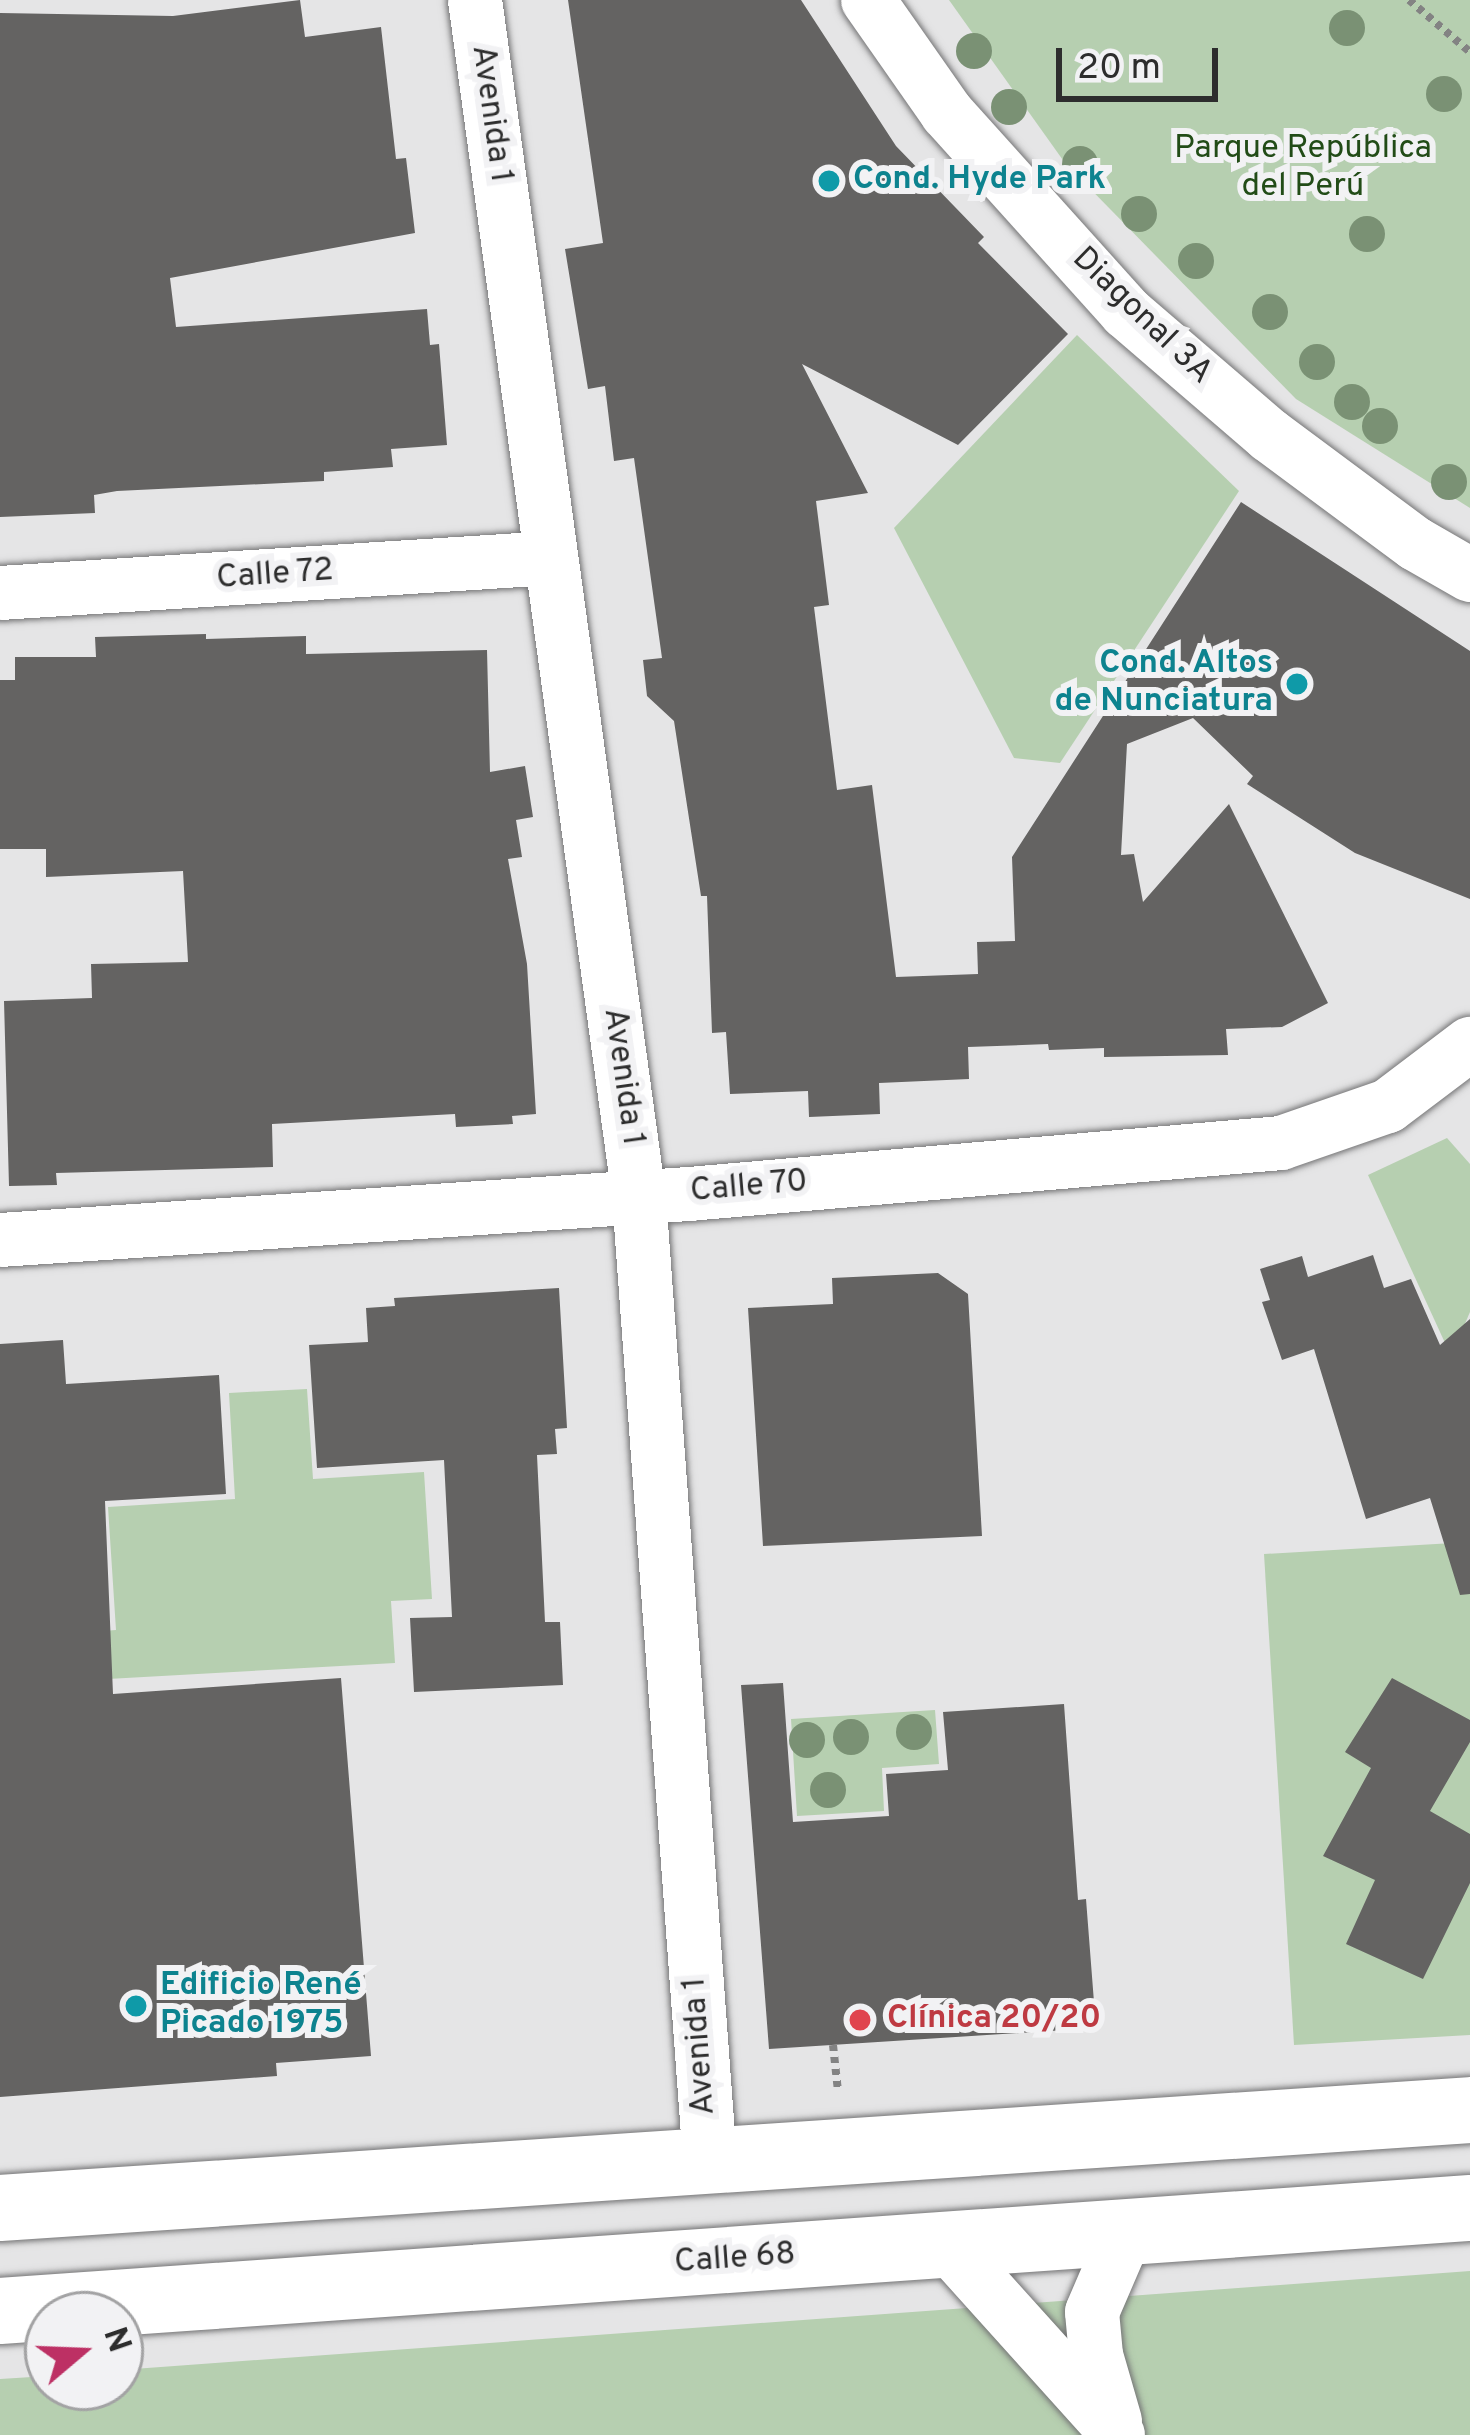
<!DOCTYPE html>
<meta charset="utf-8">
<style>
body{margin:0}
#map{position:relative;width:1470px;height:2435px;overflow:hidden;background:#e5e5e6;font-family:Overpass,sans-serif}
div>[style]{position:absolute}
.green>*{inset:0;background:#b6cfb0}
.building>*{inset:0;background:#646362}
.path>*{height:8px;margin-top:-4px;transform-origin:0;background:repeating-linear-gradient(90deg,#838383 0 6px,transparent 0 12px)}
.roads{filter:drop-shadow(0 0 3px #757576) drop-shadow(0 0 3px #757576)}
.minor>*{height:54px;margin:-27px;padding:0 27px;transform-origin:27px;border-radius:27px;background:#fff}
.major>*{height:66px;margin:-33px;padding:0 33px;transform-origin:33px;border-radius:33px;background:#fff}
.trees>*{width:36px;height:36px;margin:-18px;border-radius:50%;background:#7a9174}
.dots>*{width:33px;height:33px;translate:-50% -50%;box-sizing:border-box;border:6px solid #f2f2f4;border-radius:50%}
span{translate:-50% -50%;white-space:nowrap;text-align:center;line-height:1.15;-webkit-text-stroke:12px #f2f2f4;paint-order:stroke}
.street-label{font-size:33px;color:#2d2d2d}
.park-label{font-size:33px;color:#224c17}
.culture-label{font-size:33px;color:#0d838f;font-weight:700}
.left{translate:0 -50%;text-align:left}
.right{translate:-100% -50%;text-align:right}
.health-label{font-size:33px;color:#be3a42;font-weight:700}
.north{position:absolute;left:24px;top:2291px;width:120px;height:120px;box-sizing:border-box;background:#f2f2f4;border:3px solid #a3a3a4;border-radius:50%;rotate:71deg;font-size:33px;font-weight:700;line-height:48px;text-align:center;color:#2d2d2d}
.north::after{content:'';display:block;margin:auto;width:42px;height:54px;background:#bd3064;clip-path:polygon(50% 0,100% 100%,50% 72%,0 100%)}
.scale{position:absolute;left:1056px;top:48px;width:162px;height:54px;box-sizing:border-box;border:6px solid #2d2d2d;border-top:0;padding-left:15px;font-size:36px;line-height:42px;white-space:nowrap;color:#2d2d2d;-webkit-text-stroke:9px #f2f2f4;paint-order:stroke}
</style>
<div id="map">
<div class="green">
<div style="clip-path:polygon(949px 0,1470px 0,1470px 508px,1296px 399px,1065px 163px)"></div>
<div style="clip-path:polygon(1077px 335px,1239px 491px,1060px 763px,1014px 758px,894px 528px)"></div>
<div style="clip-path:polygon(1447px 1138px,1470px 1164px,1470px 1312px,1451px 1356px,1368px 1175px)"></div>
<div style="clip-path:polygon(307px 1389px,313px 1479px,424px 1472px,432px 1599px,391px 1601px,395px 1663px,0 1685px,0 1639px,116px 1630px,108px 1507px,235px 1499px,229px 1393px)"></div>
<div style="clip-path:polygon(1470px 1542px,1470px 2035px,1294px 2045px,1264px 1554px)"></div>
<div style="clip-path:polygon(935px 1710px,939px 1764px,882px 1768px,884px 1811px,797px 1816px,791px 1719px)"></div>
<div style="clip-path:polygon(1470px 2271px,1470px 2435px,0 2435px,0 2379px,48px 2376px,48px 2387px,120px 2387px,120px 2370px)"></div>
</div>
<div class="building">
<div style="clip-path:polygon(300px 0,305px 37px,381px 27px,396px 159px,406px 158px,415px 233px,170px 278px,176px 327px,427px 309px,430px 345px,439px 344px,447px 445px,391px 449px,393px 467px,324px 472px,324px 481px,117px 491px,94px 495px,95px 513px,0 517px,0 13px,173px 16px)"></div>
<div style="clip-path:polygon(568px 0,801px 0,896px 146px,984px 237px,978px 243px,1068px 334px,958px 445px,802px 364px,868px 493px,816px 501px,829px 605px,814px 607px,837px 790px,872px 785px,896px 977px,978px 974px,977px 942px,1015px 941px,1012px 857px,1241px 502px,1470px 651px,1470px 899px,1355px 853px,1247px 784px,1253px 776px,1193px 718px,1127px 744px,1121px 855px,1134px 854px,1143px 902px,1229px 804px,1328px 1003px,1282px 1027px,1226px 1029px,1228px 1055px,1104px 1057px,1104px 1048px,1049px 1050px,1048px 1044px,968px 1047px,969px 1079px,879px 1083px,880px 1114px,809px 1117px,808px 1091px,730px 1094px,726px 1032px,712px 1033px,707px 896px,701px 896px,674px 721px,647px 696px,643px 660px,662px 658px,634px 458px,614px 461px,605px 386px,588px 389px,565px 249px,603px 243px)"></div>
<div style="clip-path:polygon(206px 634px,206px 639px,306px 636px,306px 654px,487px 650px,490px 772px,525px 766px,533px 817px,516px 820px,522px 857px,508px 859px,527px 964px,536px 1114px,512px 1116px,513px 1124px,456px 1127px,455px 1114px,272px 1124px,273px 1167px,56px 1173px,57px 1185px,9px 1186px,4px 1001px,92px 998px,91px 964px,188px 962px,183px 871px,46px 877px,46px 849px,0 849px,0 680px,15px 680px,15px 657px,96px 657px,95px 637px)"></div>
<div style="clip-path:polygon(1373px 1255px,1384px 1288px,1411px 1279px,1440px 1345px,1470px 1319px,1470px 1594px,1460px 1595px,1430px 1498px,1366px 1519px,1314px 1349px,1282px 1360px,1262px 1302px,1270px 1300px,1260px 1269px,1302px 1256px,1308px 1277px)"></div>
<div style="clip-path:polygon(938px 1273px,968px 1294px,982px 1536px,763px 1546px,748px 1308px,833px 1304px,832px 1278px)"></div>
<div style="clip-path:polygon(559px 1288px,567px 1428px,555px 1429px,557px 1454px,537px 1455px,545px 1622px,560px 1622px,563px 1685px,414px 1692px,410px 1618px,452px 1617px,444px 1460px,317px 1468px,309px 1345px,368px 1342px,366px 1308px,395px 1306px,394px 1298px)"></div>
<div style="clip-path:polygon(63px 1340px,66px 1384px,219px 1375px,226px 1494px,105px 1501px,113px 1694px,341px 1678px,371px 2056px,276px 2063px,277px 2076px,0 2097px,0 1344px)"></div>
<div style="clip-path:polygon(1392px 1678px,1470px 1720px,1470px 1742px,1430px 1811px,1470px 1834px,1470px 1883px,1423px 1979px,1346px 1944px,1375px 1880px,1323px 1856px,1371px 1768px,1345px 1752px)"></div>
<div style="clip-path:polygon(783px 1683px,793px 1822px,889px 1816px,886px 1774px,948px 1770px,943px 1712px,1064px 1704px,1078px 1900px,1086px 1899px,1096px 2028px,769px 2049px,741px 1685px)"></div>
</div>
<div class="path">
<div style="left:1409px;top:0;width:80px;rotate:40.4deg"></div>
<div style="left:833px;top:2045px;width:46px;rotate:83.8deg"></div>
</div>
<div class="roads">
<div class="minor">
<div style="left:475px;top:0;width:1208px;rotate:82.2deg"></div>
<div style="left:639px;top:1197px;width:967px;rotate:85.79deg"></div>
<div style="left:868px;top:0;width:138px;rotate:55deg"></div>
<div style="left:947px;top:113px;width:268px;rotate:48deg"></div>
<div style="left:1126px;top:312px;width:189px;rotate:40.7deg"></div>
<div style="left:1269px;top:435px;width:183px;rotate:36.6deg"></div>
<div style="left:1416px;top:544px;width:62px;rotate:29.9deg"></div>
<div style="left:0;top:593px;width:552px;rotate:-3.63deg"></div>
<div style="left:0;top:1240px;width:691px;rotate:-3.82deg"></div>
<div style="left:689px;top:1194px;width:594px;rotate:-4.92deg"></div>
<div style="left:1281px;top:1143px;width:113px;rotate:-19.1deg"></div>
<div style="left:1388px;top:1106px;width:103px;rotate:-37.1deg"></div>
<div style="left:948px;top:2246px;width:254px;rotate:48deg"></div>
<div style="left:1115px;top:2421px;width:69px;rotate:-106.1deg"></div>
<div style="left:1096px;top:2355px;width:43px;rotate:-95.3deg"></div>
<div style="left:1092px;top:2312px;width:86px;rotate:-66.7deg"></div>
</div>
<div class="major">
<div style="left:0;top:2208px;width:1473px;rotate:-3.81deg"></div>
<div style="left:0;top:2311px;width:1474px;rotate:-4.01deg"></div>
</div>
</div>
<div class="trees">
<div style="left:1347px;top:28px"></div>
<div style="left:974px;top:51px"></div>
<div style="left:1444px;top:94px"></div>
<div style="left:1009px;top:107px"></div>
<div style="left:1080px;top:164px"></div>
<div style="left:1139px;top:214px"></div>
<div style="left:1367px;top:234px"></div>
<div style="left:1196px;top:261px"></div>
<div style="left:1270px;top:312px"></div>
<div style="left:1317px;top:362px"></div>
<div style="left:1352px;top:402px"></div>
<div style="left:1380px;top:426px"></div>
<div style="left:1449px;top:482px"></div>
<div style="left:914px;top:1732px"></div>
<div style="left:851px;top:1737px"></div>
<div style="left:807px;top:1740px"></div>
<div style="left:828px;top:1790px"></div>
</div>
<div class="dots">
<div style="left:829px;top:181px;background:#0f9aa8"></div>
<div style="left:1297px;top:684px;background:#0f9aa8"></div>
<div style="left:136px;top:2006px;background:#0f9aa8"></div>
<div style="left:860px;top:2020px;background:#e0444e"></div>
</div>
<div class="street-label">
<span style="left:490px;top:114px;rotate:82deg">Avenida 1</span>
<span style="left:1141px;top:317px;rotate:44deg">Diagonal 3A</span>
<span style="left:275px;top:576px;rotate:-4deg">Calle 72</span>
<span style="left:622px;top:1077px;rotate:82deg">Avenida 1</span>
<span style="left:749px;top:1188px;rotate:-5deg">Calle 70</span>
<span style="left:701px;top:2046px;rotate:-94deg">Avenida 1</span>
<span style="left:735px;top:2260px;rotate:-4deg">Calle 68</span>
</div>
<div class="park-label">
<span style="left:1303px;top:169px">Parque República<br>del Perú</span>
</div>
<div class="culture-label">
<span class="left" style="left:853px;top:181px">Cond. Hyde Park</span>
<span class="right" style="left:1273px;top:684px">Cond. Altos<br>de Nunciatura</span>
<span class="left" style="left:160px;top:2006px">Edificio René<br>Picado 1975</span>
</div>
<div class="health-label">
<span class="left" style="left:887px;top:2020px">Clínica 20/20</span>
</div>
<div class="north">N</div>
<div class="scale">20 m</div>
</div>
